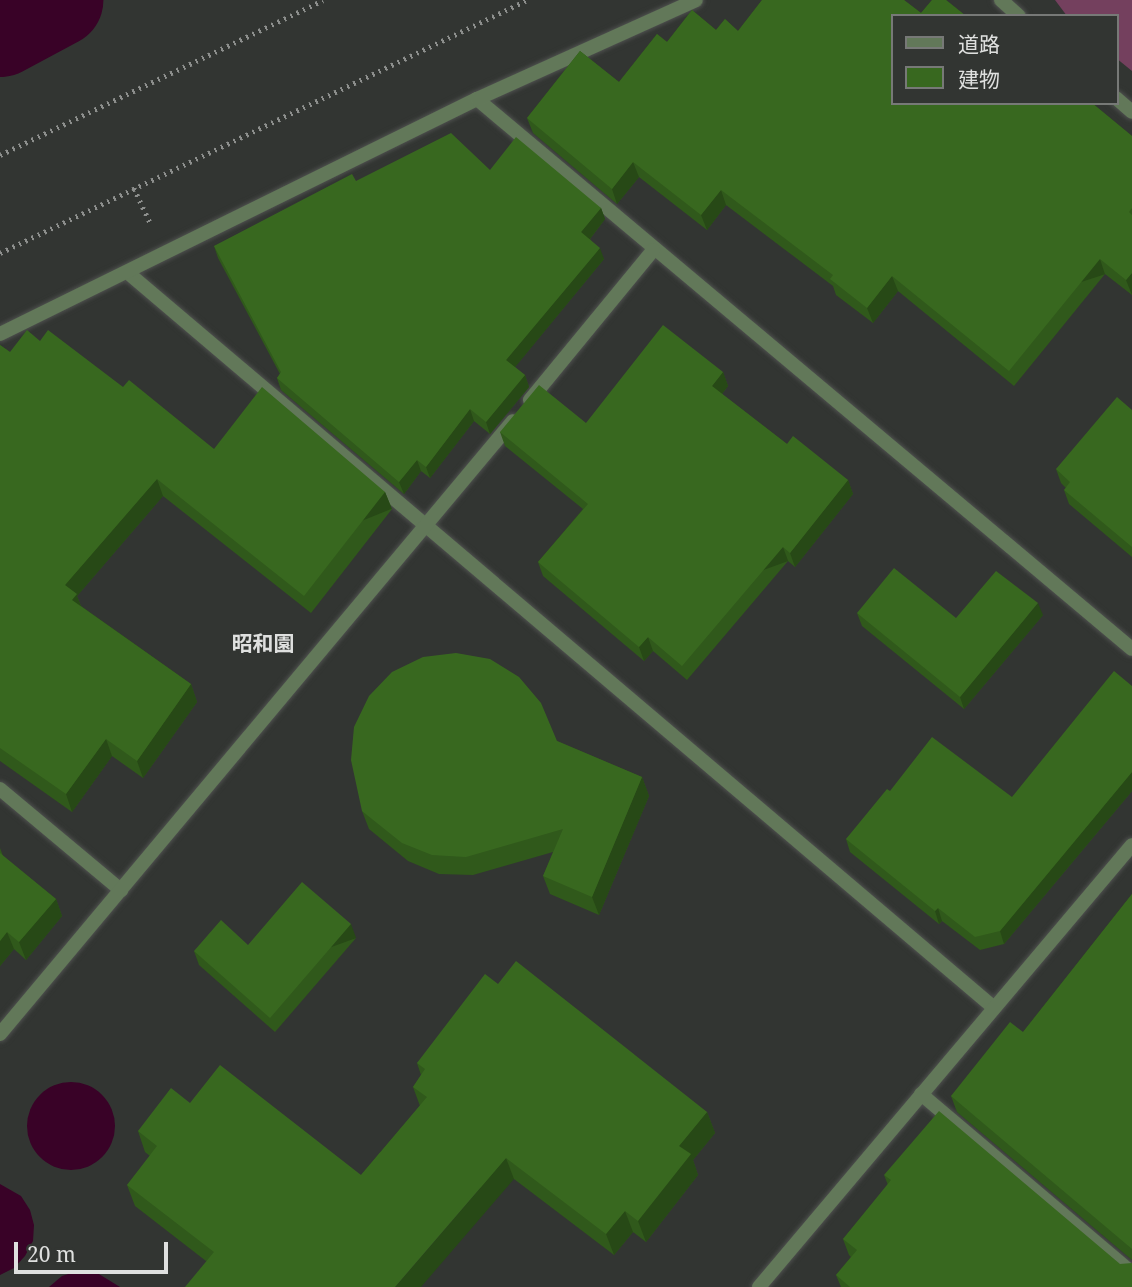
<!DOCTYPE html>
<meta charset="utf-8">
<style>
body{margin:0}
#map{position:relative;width:1132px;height:1287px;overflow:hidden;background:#323532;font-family:"Noto Serif","Noto Sans JP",serif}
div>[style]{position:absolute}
.green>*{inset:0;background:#74405e}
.water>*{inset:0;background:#390227}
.round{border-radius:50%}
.river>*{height:93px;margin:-46.5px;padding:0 46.5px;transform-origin:46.5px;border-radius:46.5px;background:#390227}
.path>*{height:4.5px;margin-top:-2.25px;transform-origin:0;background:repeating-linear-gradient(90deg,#8d8f8d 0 2px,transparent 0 7px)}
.roads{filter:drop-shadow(0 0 2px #4e504e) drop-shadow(0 0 2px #4e504e)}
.minor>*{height:14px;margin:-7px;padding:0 7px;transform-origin:7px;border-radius:7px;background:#627859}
.wall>*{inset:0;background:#30591b}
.shaded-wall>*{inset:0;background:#274916;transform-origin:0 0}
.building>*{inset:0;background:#38681f}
span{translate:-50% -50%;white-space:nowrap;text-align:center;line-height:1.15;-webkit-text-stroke:5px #323532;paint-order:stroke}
.neighbourhood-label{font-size:21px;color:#dfe0df;font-weight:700}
.legend{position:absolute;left:891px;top:14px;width:228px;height:91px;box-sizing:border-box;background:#323532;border:2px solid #777977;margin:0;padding:9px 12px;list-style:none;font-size:21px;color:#dfe0df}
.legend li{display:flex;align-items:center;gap:14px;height:35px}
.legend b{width:35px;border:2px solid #777977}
.scale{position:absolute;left:14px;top:1242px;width:154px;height:32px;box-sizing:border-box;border:4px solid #dfe0df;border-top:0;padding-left:9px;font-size:21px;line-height:24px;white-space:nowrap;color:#dfe0df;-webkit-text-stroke:5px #323532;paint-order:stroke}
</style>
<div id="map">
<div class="green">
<div style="clip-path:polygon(1055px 0,1132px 0,1132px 71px,1116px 58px,1116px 16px,1067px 16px)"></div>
</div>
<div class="water">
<div class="round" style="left:27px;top:1082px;width:88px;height:88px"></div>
<div style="clip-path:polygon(0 1184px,21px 1196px,30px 1210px,34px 1225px,33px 1241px,25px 1256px,14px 1268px,0 1275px)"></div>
<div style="clip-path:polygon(78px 1271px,94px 1271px,120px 1287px,49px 1287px,62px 1276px)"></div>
</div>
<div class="river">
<div style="left:0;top:30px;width:64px;rotate:-28.2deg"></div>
</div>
<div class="path">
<div style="left:0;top:155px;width:358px;rotate:-25.6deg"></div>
<div style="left:134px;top:188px;width:38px;rotate:65deg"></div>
<div style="left:0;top:253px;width:585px;rotate:-25.64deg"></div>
</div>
<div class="roads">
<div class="minor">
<div style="left:1001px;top:0;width:24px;rotate:42deg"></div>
<div style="left:1116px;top:98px;width:21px;rotate:41deg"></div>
<div style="left:477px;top:99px;width:855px;rotate:40.02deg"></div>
<div style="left:127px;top:272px;width:1136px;rotate:40.32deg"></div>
<div style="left:0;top:334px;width:532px;rotate:-26.23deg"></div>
<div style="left:477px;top:99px;width:240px;rotate:-24.3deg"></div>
<div style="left:530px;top:400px;width:194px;rotate:-50.6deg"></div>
<div style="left:0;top:789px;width:158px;rotate:39.9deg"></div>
<div style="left:0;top:1034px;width:799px;rotate:-50.08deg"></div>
<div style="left:921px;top:1094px;width:277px;rotate:40.3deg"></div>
<div style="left:759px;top:1287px;width:578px;rotate:-49.84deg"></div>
</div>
</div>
<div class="wall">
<div style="clip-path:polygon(762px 0,904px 0,921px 13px,932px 0,946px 0,966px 16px,892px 16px,892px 103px,1092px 103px,1132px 136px,1132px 295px,1105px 274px,1014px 386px,898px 291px,873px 323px,836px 295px,833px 286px,726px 205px,707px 230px,639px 177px,617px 204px,533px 133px,527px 118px,580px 51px,619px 82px,657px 34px,667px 42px,692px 10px,716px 30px,725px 19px,738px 31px)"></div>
<div style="clip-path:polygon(490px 170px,601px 208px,605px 219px,590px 239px,604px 259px,515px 367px,525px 375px,529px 387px,490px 434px,474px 421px,430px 478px,421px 471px,404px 494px,281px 390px,277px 378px,280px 374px,218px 258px,214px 246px,356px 181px)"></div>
<div style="clip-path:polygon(40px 341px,123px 387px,214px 449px,385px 492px,392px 509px,311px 613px,163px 496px,77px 596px,81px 606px,191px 684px,197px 702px,143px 778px,112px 756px,72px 812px,0 761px,0 345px,10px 352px)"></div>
<div style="clip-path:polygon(723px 372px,728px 386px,722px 394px,787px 444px,848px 480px,853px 494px,795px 567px,788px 561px,687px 680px,653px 651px,644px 661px,543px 576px,538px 562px,583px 509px,505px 446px,500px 432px,586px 423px)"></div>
<div style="clip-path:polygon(1132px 410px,1132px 557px,1069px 504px,1064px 490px,1066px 488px,1061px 483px,1056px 469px)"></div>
<div style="clip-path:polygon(857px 613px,956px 618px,1043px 615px,964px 709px,862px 626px)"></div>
<div style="clip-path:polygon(1132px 686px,1132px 791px,1004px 944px,980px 950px,942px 921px,939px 924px,850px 852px,846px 839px,890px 791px,1012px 797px)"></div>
<div style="clip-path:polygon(557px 741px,642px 777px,649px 796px,599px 915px,550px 894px,543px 876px,553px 852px,473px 875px,439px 874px,408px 861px,369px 829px,362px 811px)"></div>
<div style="clip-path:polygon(0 848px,3px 856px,56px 899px,62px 916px,26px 960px,14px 949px,0 966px)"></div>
<div style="clip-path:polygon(1132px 894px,1132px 1260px,957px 1112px,951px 1096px,1023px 1032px)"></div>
<div style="clip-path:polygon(356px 938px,275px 1032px,199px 965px,194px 951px)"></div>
<div style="clip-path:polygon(498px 984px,707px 1112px,715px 1133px,693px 1160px,698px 1175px,646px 1242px,633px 1232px,614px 1255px,514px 1179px,206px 1261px,135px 1206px,127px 1185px,150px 1156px,145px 1152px,138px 1131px,190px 1103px,361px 1175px,420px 1106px,413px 1087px,421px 1075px,417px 1063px)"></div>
<div style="clip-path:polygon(884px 1175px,1132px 1287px,841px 1287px,836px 1275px,851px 1257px,849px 1255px,843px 1239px,888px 1185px)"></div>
</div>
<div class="shaded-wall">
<div style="clip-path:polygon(633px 162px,639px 177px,617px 204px,612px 189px)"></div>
<div style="clip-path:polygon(721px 190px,726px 205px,707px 230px,701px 215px)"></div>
<div style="clip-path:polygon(601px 208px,605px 219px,586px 244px,581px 232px)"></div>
<div style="clip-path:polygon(600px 248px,604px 259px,511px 372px,506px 360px)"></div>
<div style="left:1100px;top:259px;width:16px;height:144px;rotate:72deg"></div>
<div style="clip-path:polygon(1132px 273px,1132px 295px,1126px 280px)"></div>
<div style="clip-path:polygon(892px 276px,898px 291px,873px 323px,867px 308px)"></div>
<div style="clip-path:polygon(723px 372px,728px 386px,717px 400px,712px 386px)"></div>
<div style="clip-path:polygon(525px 375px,529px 387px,490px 434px,486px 422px)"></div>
<div style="clip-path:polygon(470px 409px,474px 421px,430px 478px,426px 467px)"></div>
<div style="clip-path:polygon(417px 460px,421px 471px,404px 494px,399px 482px)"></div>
<div style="clip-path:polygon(157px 479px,163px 496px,77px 596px,83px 612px,71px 603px,65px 585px)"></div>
<div style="clip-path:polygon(848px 480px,853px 494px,795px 567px,790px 553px)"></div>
<div style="left:385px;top:492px;width:18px;height:132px;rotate:68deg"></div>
<div style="left:783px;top:547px;width:15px;height:156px;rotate:70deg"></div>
<div style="clip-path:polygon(1038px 603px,1043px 615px,964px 709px,960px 697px)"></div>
<div style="clip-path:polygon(648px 637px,653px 651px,644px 661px,639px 647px)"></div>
<div style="clip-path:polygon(191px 684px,197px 702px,143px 778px,137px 761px)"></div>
<div style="clip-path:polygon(106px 739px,112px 756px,72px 812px,66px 794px)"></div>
<div style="clip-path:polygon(1132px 772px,1132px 791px,1004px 944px,1000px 931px)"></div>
<div style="clip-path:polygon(642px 777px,649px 796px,599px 915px,592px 897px)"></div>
<div style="clip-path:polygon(56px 899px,62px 916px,26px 960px,19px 942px)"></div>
<div style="clip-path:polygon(938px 908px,942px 921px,939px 924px,935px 911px)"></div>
<div style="left:351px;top:924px;width:15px;height:124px;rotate:70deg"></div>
<div style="clip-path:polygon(7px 932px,14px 949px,0 966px,0 941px)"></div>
<div style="clip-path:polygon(707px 1112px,715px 1133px,693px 1160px,698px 1175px,646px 1242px,638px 1221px,679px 1146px)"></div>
<div style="clip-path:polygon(506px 1158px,514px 1179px,421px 1287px,395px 1287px)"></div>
<div style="clip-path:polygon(625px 1211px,633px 1232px,614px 1255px,606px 1234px)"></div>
</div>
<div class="building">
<div style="clip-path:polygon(762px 0,904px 0,921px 13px,932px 0,946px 0,966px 16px,892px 16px,892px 103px,1092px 103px,1132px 136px,1132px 208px,1129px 212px,1132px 215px,1132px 273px,1126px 280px,1100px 259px,1009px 371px,892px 276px,867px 308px,830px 279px,833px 275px,721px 190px,701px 215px,633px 162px,612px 189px,527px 118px,580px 51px,619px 82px,657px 34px,667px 42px,692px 10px,716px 30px,725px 19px,738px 31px)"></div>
<div style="clip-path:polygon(451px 133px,490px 170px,516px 137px,601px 208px,581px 232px,600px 248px,506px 360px,525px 375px,486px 422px,470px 409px,426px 467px,417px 460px,399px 482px,277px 378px,281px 372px,214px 246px,352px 174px,356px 181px)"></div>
<div style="clip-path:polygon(663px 325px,723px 372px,712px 386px,787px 444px,793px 436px,848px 480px,790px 553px,783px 547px,682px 666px,648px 637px,639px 647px,538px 562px,588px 504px,500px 432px,539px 385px,586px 423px)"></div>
<div style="clip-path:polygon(27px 330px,40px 341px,48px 330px,123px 387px,129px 380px,214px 449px,262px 387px,385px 492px,304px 596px,157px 479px,65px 585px,77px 594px,72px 600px,191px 684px,137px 761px,106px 739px,66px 794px,0 748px,0 345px,10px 352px)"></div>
<div style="clip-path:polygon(1117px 397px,1132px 410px,1132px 547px,1064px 490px,1070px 482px,1056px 469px)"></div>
<div style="clip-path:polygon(894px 568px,956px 618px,996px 571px,1038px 603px,960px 697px,857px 613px)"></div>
<div style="clip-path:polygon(456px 653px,490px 659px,519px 677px,541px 703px,557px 741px,642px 777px,592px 897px,543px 876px,563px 829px,466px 857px,432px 855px,402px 843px,362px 811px,351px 760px,354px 727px,369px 696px,392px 672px,423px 657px)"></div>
<div style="clip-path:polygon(1114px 671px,1132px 686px,1132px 772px,1000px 931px,975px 937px,938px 908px,935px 911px,846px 839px,887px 789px,890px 791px,932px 737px,1012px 797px)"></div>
<div style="clip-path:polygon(0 853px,56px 899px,19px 942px,7px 932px,0 941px)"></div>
<div style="clip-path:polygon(302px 882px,351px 924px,270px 1018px,194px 951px,221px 920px,248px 945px)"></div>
<div style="clip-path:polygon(1132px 894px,1132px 1249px,951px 1096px,1010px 1022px,1023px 1032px)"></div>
<div style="clip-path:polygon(516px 961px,707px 1112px,679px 1146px,691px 1154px,638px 1221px,625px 1211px,606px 1234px,506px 1158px,395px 1287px,185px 1287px,214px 1252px,127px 1185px,157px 1146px,138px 1131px,171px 1088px,190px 1103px,220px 1065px,361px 1175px,427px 1097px,413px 1087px,425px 1069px,417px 1063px,485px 974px,498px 984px)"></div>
<div style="clip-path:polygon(939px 1111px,1120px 1264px,1132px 1263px,1132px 1287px,850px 1287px,836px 1275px,857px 1250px,843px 1239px,891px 1180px,884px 1175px)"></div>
</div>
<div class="neighbourhood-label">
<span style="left:263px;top:643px">昭和園</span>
</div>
<ul class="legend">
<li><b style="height:9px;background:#627859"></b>道路</li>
<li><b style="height:19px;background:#38681f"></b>建物</li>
</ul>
<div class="scale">20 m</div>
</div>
